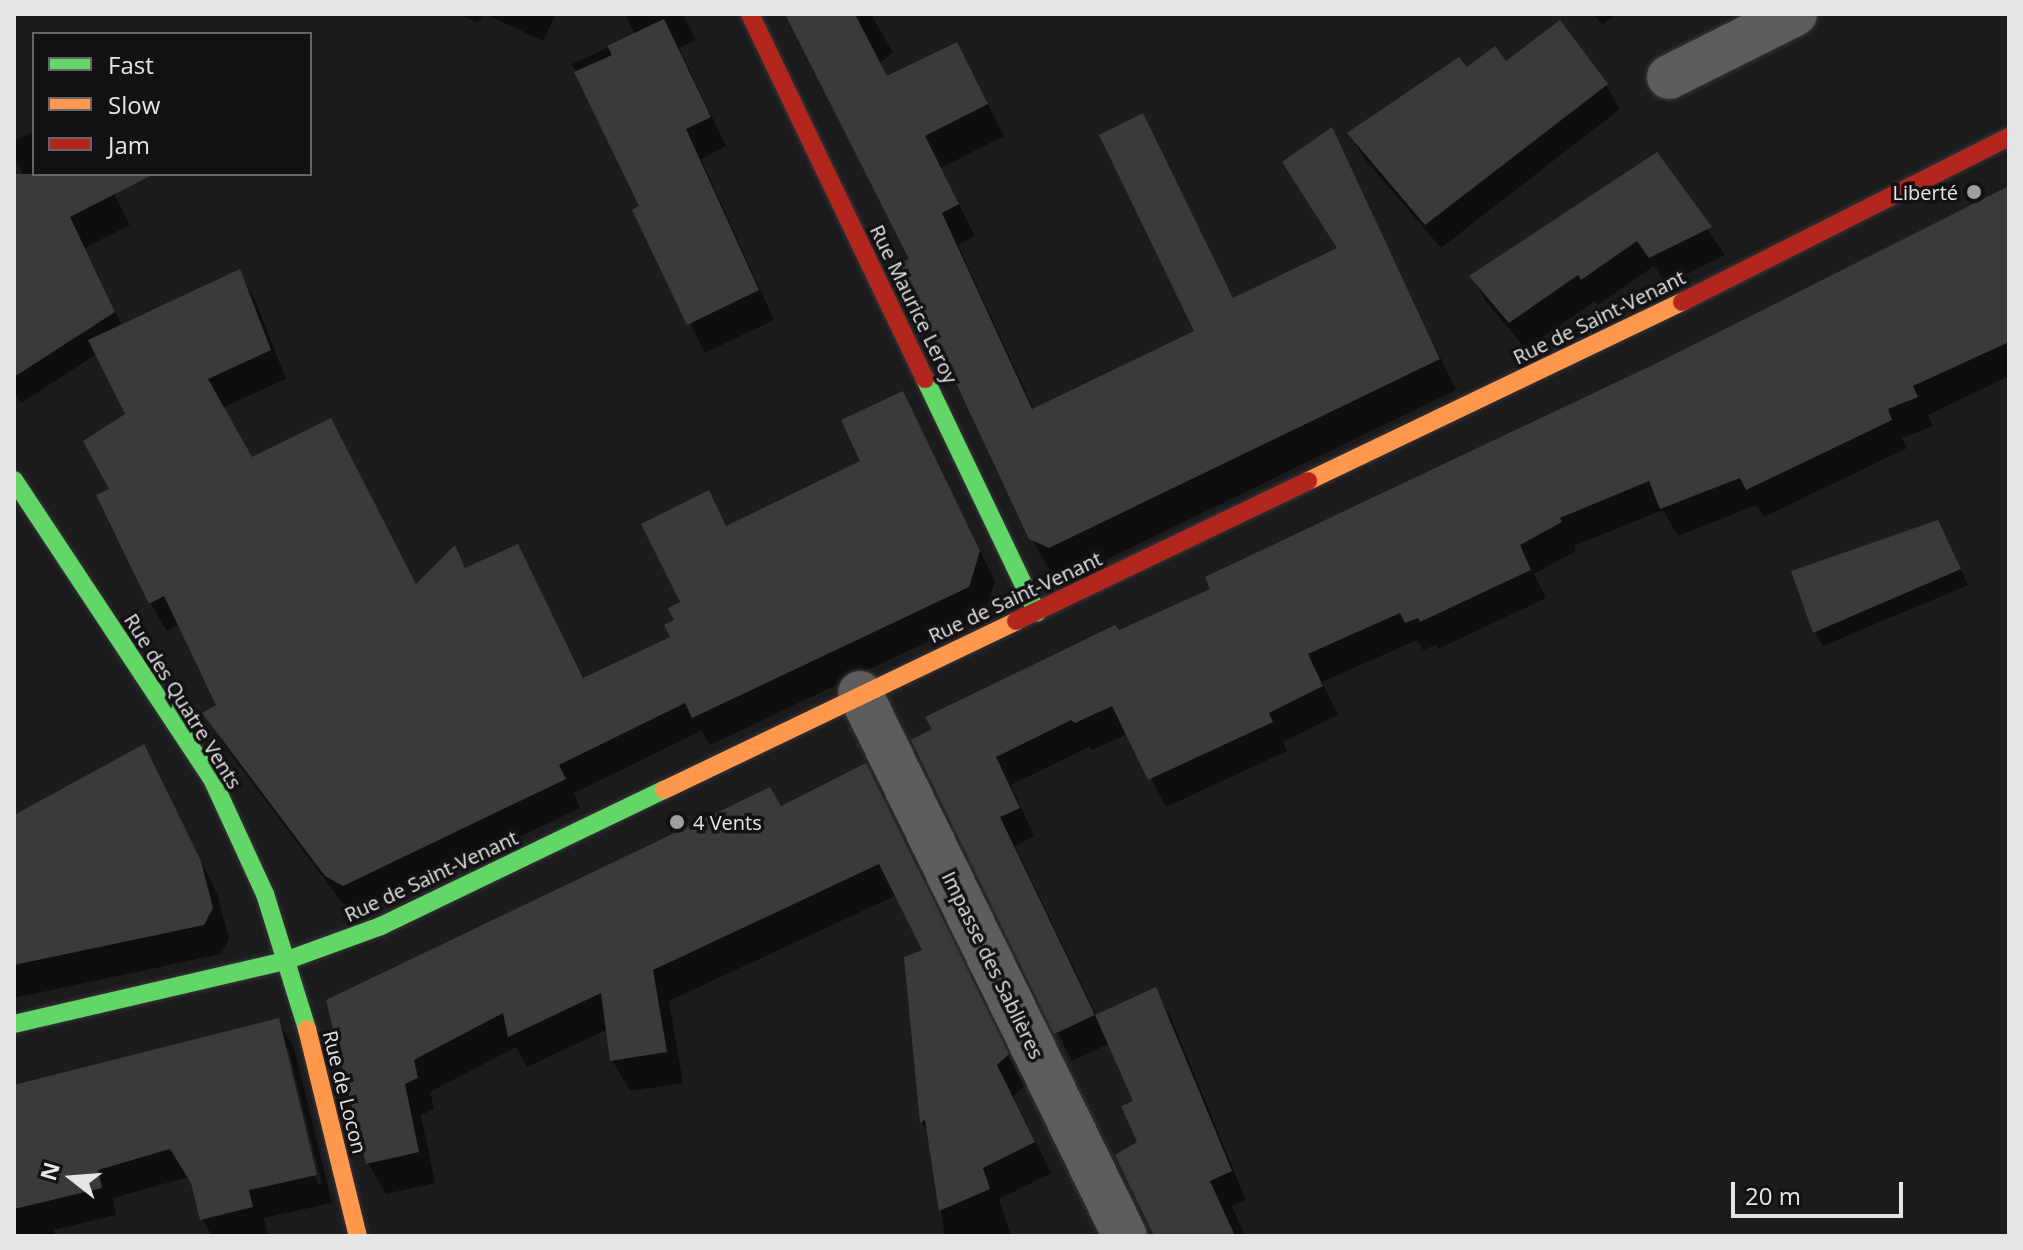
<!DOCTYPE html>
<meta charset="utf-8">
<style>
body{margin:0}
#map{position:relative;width:2023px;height:1250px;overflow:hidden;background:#1c1b1d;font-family:"Open Sans",sans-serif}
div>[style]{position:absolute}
.shadow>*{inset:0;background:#0007}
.building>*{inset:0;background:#3b3a3a}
.roads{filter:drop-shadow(0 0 2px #373538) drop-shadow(0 0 2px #373538)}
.street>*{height:44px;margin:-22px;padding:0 22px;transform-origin:22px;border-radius:22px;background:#5d5c5e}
.fast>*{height:18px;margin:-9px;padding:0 9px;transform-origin:9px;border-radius:9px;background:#63d668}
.slow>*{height:18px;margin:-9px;padding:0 9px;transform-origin:9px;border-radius:9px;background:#ff974d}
.jam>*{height:18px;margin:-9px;padding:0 9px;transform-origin:9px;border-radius:9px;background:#b3261e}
.dots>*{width:22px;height:22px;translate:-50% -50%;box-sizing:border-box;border:4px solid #141115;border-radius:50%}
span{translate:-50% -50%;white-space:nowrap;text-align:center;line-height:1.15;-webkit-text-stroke:7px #141115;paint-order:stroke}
.poi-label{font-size:20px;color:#e6e4e7}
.right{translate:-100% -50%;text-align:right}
.left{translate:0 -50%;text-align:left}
.street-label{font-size:20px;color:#e6e4e7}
.frame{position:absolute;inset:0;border:16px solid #e6e4e7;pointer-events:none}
.legend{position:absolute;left:32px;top:32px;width:280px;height:144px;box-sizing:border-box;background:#141115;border:2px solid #686569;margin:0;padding:10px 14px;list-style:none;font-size:24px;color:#e6e4e7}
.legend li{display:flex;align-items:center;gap:16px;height:40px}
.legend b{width:40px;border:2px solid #686569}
.north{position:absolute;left:32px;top:1138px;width:80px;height:80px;-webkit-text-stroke:6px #141115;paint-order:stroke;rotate:287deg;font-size:22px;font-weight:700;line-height:32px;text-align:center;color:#e6e4e7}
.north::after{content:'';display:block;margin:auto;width:28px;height:36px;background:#e6e4e7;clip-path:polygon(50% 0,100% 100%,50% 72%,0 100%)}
.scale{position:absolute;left:1731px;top:1182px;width:172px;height:36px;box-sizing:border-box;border:4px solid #e6e4e7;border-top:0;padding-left:10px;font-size:24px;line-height:28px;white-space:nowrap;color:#e6e4e7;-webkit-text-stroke:6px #141115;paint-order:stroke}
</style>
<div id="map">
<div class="shadow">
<div style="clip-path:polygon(459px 14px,483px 14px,478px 23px)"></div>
<div style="clip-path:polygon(485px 14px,556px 14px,543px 41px)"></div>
<div style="clip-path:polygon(625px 14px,683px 14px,696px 40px,679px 48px,726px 146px,701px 159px,774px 320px,705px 353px,634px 211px,641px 207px,572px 64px,635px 35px)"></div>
<div style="clip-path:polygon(802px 14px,871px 14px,893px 52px,880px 63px,888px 78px,974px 76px,1004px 136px,941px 168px,975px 236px,958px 245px,1034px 410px,1196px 332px,1142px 116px,1234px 300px,1339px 249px,1331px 130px,1456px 390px,1068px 578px,1049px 569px,1031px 538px)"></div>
<div style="clip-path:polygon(1594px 14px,1616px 14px,1602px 25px)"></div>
<div style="clip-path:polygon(1506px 64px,1606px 85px,1620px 109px,1441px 248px,1364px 158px,1350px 134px)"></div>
<div style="clip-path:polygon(34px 131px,34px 174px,104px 174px,130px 225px,85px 248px,122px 326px,239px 272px,255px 300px,286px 379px,222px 408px,251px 459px,346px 448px,417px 586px,454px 548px,467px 570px,518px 546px,584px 679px,673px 638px,708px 492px,727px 527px,862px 462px,902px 394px,995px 581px,984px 615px,710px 745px,701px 731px,574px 793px,580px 808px,360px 913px,343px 904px,221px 741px,205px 713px,218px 706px,179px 624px,167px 631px,150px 603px,112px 490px,128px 415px,97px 354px,21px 403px,14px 393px,14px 260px,55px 235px,14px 157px,14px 141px)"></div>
<div style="clip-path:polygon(1656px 155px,1725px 255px,1666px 284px,1654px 266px,1598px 305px,1595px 301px,1526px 349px,1487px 303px,1472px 277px)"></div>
<div style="clip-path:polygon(2009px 188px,2009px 376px,1928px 415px,1933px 426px,1902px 438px,1907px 448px,1764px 517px,1757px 505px,1678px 536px,1663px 510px,1574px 546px,1576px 551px,1534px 574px,1546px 598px,1438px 649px,1436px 645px,1423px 650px,1417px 640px,1322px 682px,1338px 715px,1283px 742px,1287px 751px,1166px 807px,1128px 734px,1092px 750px,1089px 747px,1011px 785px,1034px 836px,1015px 846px,1097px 1016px,1155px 990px,1171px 1018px,1246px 1200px,1232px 1206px,1245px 1236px,1159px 1236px,1139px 1143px,1136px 1101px,1110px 1043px,1072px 1061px,913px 741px,1118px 633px,1213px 590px)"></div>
<div style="clip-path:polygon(1946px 537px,1968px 585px,1823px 646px,1815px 632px)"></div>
<div style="clip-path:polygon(143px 747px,217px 893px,229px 939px,221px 954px,14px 998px,14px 832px)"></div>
<div style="clip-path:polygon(866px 766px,1025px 1086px,1013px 1096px,1051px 1173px,999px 1199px,1011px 1236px,945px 1236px,929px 1135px,922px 1122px,906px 958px,925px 951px,897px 895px,669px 1001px,683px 1083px,630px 1091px,612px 1060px,608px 1029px,527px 1067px,516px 1047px,430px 1092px,434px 1109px,421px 1115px,435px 1183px,386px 1194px,368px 1163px,328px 1001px,780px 808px)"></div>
<div style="clip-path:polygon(evenodd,278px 1020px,294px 1048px,332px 1203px,264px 1218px,268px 1235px,212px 1236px,202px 1219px,192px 1176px,113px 1198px,116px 1215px,54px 1230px,55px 1236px,14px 1236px,14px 1086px,278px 1020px,284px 1048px,288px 1048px,322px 1184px,318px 1185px,284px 1048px)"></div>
</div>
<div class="building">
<div style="clip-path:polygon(785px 14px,855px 14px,887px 76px,957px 42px,988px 104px,925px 136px,959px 204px,942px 213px,1032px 409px,1194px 331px,1099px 135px,1143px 113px,1233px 298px,1337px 248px,1282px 162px,1332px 127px,1440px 359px,1049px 548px,1029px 539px,900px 263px,909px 259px)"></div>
<div style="clip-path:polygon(664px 19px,711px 117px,686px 129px,759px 290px,687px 325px,632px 210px,639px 206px,574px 72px,612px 55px,607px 46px)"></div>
<div style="clip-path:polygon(1560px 20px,1608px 84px,1425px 225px,1347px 133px,1459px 57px,1467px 67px,1495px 46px,1506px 61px)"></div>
<div style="clip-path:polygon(1657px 152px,1712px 227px,1649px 258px,1637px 241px,1581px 280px,1578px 275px,1509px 323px,1469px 276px)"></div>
<div style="clip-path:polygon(14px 174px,154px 174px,70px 217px,115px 312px,14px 377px)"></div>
<div style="clip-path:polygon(2009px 186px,2009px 342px,1913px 386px,1918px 397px,1888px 409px,1892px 420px,1746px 490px,1740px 478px,1660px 509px,1649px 481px,1560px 518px,1562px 522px,1520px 545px,1531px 570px,1420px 622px,1418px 618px,1405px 623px,1400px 613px,1308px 654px,1323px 686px,1269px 713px,1273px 722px,1148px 780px,1112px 706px,1075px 723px,1071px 720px,996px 757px,1020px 808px,1000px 817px,1095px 1015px,1156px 987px,1232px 1171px,1210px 1181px,1235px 1236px,1154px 1236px,1115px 1155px,1137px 1142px,1121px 1106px,1133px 1101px,1095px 1015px,1054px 1034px,911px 740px,932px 729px,925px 717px,1115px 625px,1119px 630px,1210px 589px,1205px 577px,1659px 362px)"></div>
<div style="clip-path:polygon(240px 269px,271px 350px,208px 379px,252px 457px,331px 418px,416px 584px,455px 545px,465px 568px,518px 544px,583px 678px,670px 637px,664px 625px,674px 620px,668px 608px,680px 602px,641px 524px,709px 490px,726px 526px,860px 461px,841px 420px,903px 391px,980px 551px,969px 587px,692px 718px,685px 703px,559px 765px,566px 779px,343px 886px,325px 876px,202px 713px,216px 705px,164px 596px,149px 604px,96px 495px,109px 489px,83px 441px,125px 414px,88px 340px)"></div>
<div style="clip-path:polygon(1938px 520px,1961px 569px,1813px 633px,1791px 571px)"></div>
<div style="clip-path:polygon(144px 744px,201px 861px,213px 908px,204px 925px,14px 965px,14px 815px)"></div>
<div style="clip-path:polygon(866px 763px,1009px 1054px,997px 1065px,1035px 1142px,983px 1168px,990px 1189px,939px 1211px,925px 1120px,920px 1123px,904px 957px,922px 950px,879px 864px,653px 970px,667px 1052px,610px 1061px,601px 993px,508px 1037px,503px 1013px,414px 1060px,418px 1078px,405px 1084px,419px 1152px,366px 1164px,326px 1000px,770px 787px,781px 806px)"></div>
<div style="clip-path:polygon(279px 1018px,317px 1175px,249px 1190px,253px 1207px,200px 1220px,191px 1183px,170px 1149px,98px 1170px,102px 1188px,14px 1209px,14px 1085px)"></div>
</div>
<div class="roads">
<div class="street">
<div style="left:1669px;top:77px;width:141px;rotate:-26.6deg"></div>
<div style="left:860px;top:693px;width:604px;rotate:63.99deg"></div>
</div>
<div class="fast">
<div style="left:925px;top:379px;width:259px;rotate:64.4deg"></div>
<div style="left:14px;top:480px;width:359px;rotate:56.5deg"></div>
<div style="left:212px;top:779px;width:127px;rotate:65.3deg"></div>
<div style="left:265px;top:894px;width:141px;rotate:72.7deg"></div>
<div style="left:14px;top:1024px;width:278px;rotate:-13.1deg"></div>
<div style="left:285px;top:961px;width:102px;rotate:-20deg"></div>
<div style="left:381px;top:926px;width:314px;rotate:-25.7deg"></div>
</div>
<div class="slow">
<div style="left:1308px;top:481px;width:415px;rotate:-25.6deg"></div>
<div style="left:664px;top:790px;width:390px;rotate:-25.6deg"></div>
<div style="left:307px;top:1029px;width:213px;rotate:76.2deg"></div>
</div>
<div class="jam">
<div style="left:750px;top:14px;width:405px;rotate:64.4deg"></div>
<div style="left:1682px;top:302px;width:366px;rotate:-26.8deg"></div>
<div style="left:1016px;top:621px;width:324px;rotate:-25.6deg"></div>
</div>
</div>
<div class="dots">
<div style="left:1974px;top:192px;background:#9f9ea0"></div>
<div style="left:677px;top:822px;background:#9f9ea0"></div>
</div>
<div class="poi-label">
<span class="right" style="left:1958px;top:192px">Liberté</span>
<span class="left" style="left:693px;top:822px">4 Vents</span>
</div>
<div class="street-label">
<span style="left:914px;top:304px;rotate:64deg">Rue Maurice Leroy</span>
<span style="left:1599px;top:317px;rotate:-26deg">Rue de Saint-Venant</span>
<span style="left:1015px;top:597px;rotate:-25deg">Rue de Saint-Venant</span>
<span style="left:183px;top:701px;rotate:58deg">Rue des Quatre Vents</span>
<span style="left:431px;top:876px;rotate:-25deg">Rue de Saint-Venant</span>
<span style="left:993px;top:965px;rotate:64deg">Impasse des Sablières</span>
<span style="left:345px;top:1092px;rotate:76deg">Rue de Locon</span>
</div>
<div class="frame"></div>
<ul class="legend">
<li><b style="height:10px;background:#63d668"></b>Fast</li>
<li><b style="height:10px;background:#ff974d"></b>Slow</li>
<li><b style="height:10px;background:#b3261e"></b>Jam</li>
</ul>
<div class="north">N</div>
<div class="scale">20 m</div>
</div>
